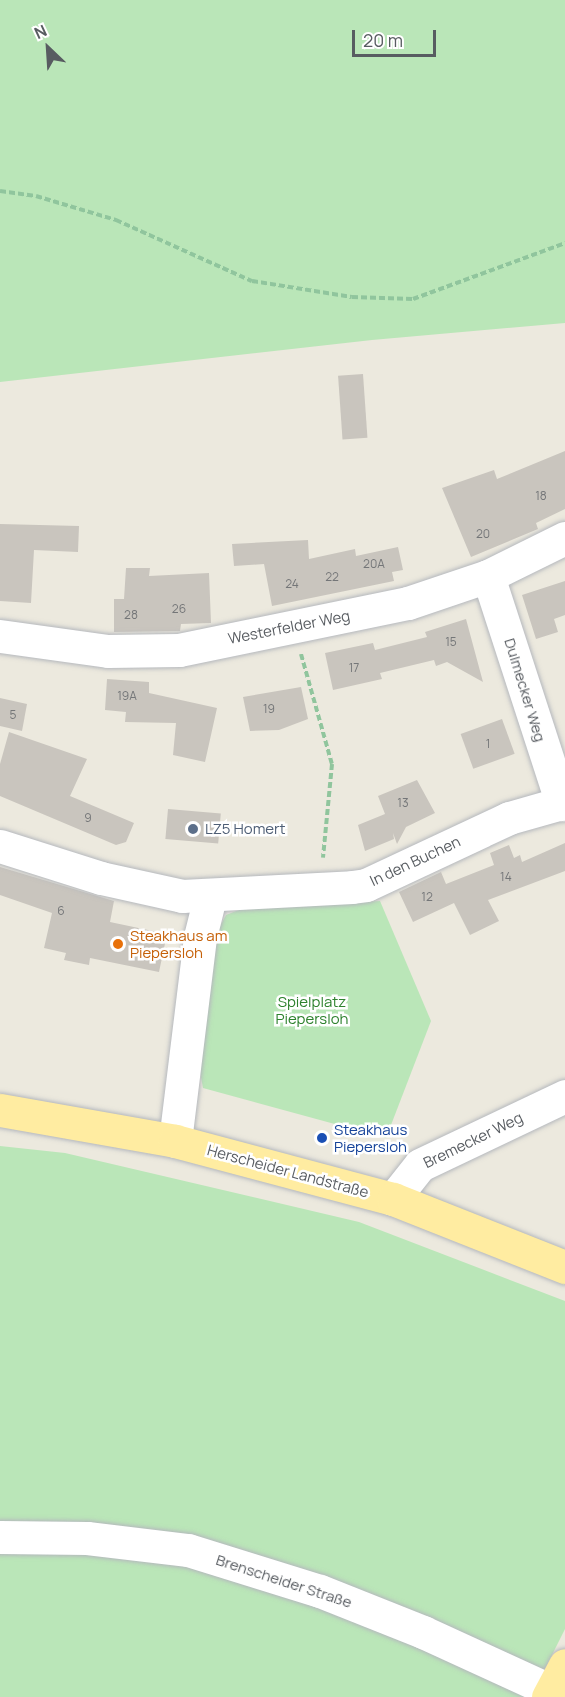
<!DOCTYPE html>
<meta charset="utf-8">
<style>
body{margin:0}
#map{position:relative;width:565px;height:1697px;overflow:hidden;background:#ece9de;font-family:Manrope,sans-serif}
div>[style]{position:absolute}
.green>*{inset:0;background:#bae6b8}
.building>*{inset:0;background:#c9c5be;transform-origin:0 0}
.path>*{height:4px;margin-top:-2px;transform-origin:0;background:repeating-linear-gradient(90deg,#90c59d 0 6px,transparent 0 9px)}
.roads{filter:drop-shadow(0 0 2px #b5b8bd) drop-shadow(0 0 2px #b5b8bd)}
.minor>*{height:33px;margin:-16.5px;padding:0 16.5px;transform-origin:16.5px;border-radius:16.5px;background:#fff}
.major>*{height:33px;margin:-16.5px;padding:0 16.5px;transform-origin:16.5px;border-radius:16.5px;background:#ffeca1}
.dots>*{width:16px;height:16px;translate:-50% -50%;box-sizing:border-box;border:3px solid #fff;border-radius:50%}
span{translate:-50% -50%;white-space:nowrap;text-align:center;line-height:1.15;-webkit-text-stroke:5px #fff;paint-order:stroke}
.number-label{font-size:12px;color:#747678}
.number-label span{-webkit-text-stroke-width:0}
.street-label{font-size:15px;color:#585c61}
.service-label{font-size:15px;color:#4e5e75}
.left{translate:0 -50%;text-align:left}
.food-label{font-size:15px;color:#c56008}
.park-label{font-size:15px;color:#2e822e}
.transit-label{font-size:15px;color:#164399}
.north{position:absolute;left:18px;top:18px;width:60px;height:60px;-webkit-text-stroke:4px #fff;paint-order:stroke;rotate:335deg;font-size:16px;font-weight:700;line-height:24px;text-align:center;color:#585c61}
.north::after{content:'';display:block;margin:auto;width:21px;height:27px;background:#585c61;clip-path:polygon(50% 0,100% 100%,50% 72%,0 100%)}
.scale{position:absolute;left:352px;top:30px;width:84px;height:27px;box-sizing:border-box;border:3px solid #585c61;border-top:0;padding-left:8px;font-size:18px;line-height:21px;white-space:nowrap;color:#585c61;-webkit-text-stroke:4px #fff;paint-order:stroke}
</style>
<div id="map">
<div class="green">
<div style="clip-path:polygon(0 0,565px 0,565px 323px,372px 340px,0 382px)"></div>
<div style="clip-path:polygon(380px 901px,431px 1021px,386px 1138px,203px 1088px,200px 1072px,212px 942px,226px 915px,244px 908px)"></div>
<div style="clip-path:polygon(0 1146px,65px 1153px,359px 1222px,565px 1301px,565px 1629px,531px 1697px,0 1697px)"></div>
</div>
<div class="building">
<div style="left:363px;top:374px;width:64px;height:25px;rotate:86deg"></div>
<div style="clip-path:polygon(565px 451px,565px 509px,536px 523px,538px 529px,471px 557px,442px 488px,494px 470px,497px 479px)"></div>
<div style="clip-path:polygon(0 524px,79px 526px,78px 552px,34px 550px,31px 603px,0 601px)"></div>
<div style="clip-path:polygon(308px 540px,309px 559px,355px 549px,356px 556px,398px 547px,403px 570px,392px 572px,394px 581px,272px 606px,264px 564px,234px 566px,232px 544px)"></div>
<div style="clip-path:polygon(126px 568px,150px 568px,149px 576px,209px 573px,211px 623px,181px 624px,180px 631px,114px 632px,114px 599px,124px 599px)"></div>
<div style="clip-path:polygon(565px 581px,565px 615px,554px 619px,558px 632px,536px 639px,522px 595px)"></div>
<div style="clip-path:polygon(466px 619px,483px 682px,447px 662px,436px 666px,434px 660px,380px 673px,382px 679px,333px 690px,325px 653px,373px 643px,375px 650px,427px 637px,425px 632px)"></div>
<div style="clip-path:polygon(107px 679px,149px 682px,149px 693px,217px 708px,205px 762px,173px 755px,176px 723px,125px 722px,126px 712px,105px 710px)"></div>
<div style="clip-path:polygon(301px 687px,308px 719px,279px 730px,250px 731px,243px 697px)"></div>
<div style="clip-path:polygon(0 698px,27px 704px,22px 731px,0 726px)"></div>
<div style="left:502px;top:719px;width:37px;height:44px;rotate:70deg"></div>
<div style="clip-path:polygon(9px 732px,87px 759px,70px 796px,134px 823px,126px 842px,116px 845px,0 796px,0 764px)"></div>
<div style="clip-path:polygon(417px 780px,435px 813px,406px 827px,397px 844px,393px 833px,394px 839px,365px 851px,358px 825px,385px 814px,378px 796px)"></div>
<div style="left:168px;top:809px;width:53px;height:30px;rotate:5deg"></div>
<div style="clip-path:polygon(565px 843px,565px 871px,488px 900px,499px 921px,470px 935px,454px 903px,413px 922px,399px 892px,441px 872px,446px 884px,494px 865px,490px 853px,509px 845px,514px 858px,520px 855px,522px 862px)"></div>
<div style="clip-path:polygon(0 867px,114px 901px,110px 922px,167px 934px,159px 972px,90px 958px,89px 965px,64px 960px,66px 953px,44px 948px,52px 913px,0 895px)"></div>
</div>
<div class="path">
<div style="left:0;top:191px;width:36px;rotate:8deg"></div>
<div style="left:36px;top:196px;width:84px;rotate:16.7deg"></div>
<div style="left:116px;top:220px;width:149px;rotate:24.2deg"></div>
<div style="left:252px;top:281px;width:101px;rotate:9.1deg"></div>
<div style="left:352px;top:297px;width:61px;rotate:1.9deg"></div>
<div style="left:413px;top:299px;width:162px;rotate:-20.2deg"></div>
<div style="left:301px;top:654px;width:114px;rotate:74.3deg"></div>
<div style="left:332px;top:764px;width:94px;rotate:95.5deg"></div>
</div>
<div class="roads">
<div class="minor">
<div style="left:488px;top:576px;width:240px;rotate:72deg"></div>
<div style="left:0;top:636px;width:109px;rotate:7.9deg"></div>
<div style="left:108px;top:651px;width:71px;rotate:-0.8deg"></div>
<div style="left:179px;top:650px;width:234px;rotate:-11.6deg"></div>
<div style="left:408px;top:603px;width:84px;rotate:-18.6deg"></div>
<div style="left:488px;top:576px;width:86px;rotate:-26.3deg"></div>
<div style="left:0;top:846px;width:106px;rotate:17.6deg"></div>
<div style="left:101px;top:878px;width:83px;rotate:12.5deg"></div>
<div style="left:182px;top:896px;width:170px;rotate:-3deg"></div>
<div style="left:352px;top:887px;width:14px;rotate:-8deg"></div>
<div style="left:366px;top:885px;width:158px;rotate:-25.1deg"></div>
<div style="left:509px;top:818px;width:58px;rotate:-15.9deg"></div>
<div style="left:175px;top:1141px;width:206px;rotate:-83deg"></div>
<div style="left:200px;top:937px;width:41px;rotate:-76deg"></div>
<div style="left:393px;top:1199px;width:43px;rotate:-51.5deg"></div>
<div style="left:420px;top:1165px;width:161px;rotate:-25.4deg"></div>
<div style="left:0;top:1537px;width:87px;rotate:0.7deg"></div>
<div style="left:87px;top:1538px;width:102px;rotate:6.8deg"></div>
<div style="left:188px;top:1550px;width:138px;rotate:17.3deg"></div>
<div style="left:320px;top:1591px;width:111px;rotate:21.7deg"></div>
<div style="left:423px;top:1632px;width:156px;rotate:24.6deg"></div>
</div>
<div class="major">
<div style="left:0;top:1110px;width:178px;rotate:10deg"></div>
<div style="left:175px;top:1141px;width:226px;rotate:14.9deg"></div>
<div style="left:393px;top:1199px;width:185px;rotate:21.6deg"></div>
<div style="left:548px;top:1697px;width:36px;rotate:-62deg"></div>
</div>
</div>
<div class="dots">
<div style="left:193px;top:829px;background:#5c6f8a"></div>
<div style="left:118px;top:944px;background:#e8710a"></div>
<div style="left:322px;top:1138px;background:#1a4fb4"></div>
</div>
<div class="number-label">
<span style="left:541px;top:496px">18</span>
<span style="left:483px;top:534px">20</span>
<span style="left:374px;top:564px">20A</span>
<span style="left:332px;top:577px">22</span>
<span style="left:292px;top:584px">24</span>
<span style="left:179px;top:609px">26</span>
<span style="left:131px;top:615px">28</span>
<span style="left:451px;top:642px">15</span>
<span style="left:354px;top:668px">17</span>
<span style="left:127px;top:696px">19A</span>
<span style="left:269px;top:709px">19</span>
<span style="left:13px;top:715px">5</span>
<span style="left:488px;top:744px">1</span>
<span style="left:403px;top:803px">13</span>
<span style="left:88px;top:818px">9</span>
<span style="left:506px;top:877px">14</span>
<span style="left:427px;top:897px">12</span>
<span style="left:61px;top:911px">6</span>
</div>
<div class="street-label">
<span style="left:289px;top:627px;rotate:-11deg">Westerfelder Weg</span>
<span style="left:525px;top:690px;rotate:73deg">Dulmecker Weg</span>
<span style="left:415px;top:861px;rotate:-25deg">In den Buchen</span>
<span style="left:473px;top:1140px;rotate:-26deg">Bremecker Weg</span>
<span style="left:288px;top:1171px;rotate:15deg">Herscheider Landstraße</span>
<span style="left:284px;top:1581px;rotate:18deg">Brenscheider Straße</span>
</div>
<div class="service-label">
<span class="left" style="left:205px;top:829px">LZ5 Homert</span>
</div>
<div class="food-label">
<span class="left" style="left:130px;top:944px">Steakhaus am<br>Piepersloh</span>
</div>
<div class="park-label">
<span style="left:312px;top:1010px">Spielplatz<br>Piepersloh</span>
</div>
<div class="transit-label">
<span class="left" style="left:334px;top:1138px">Steakhaus<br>Piepersloh</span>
</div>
<div class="north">N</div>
<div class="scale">20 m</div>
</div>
